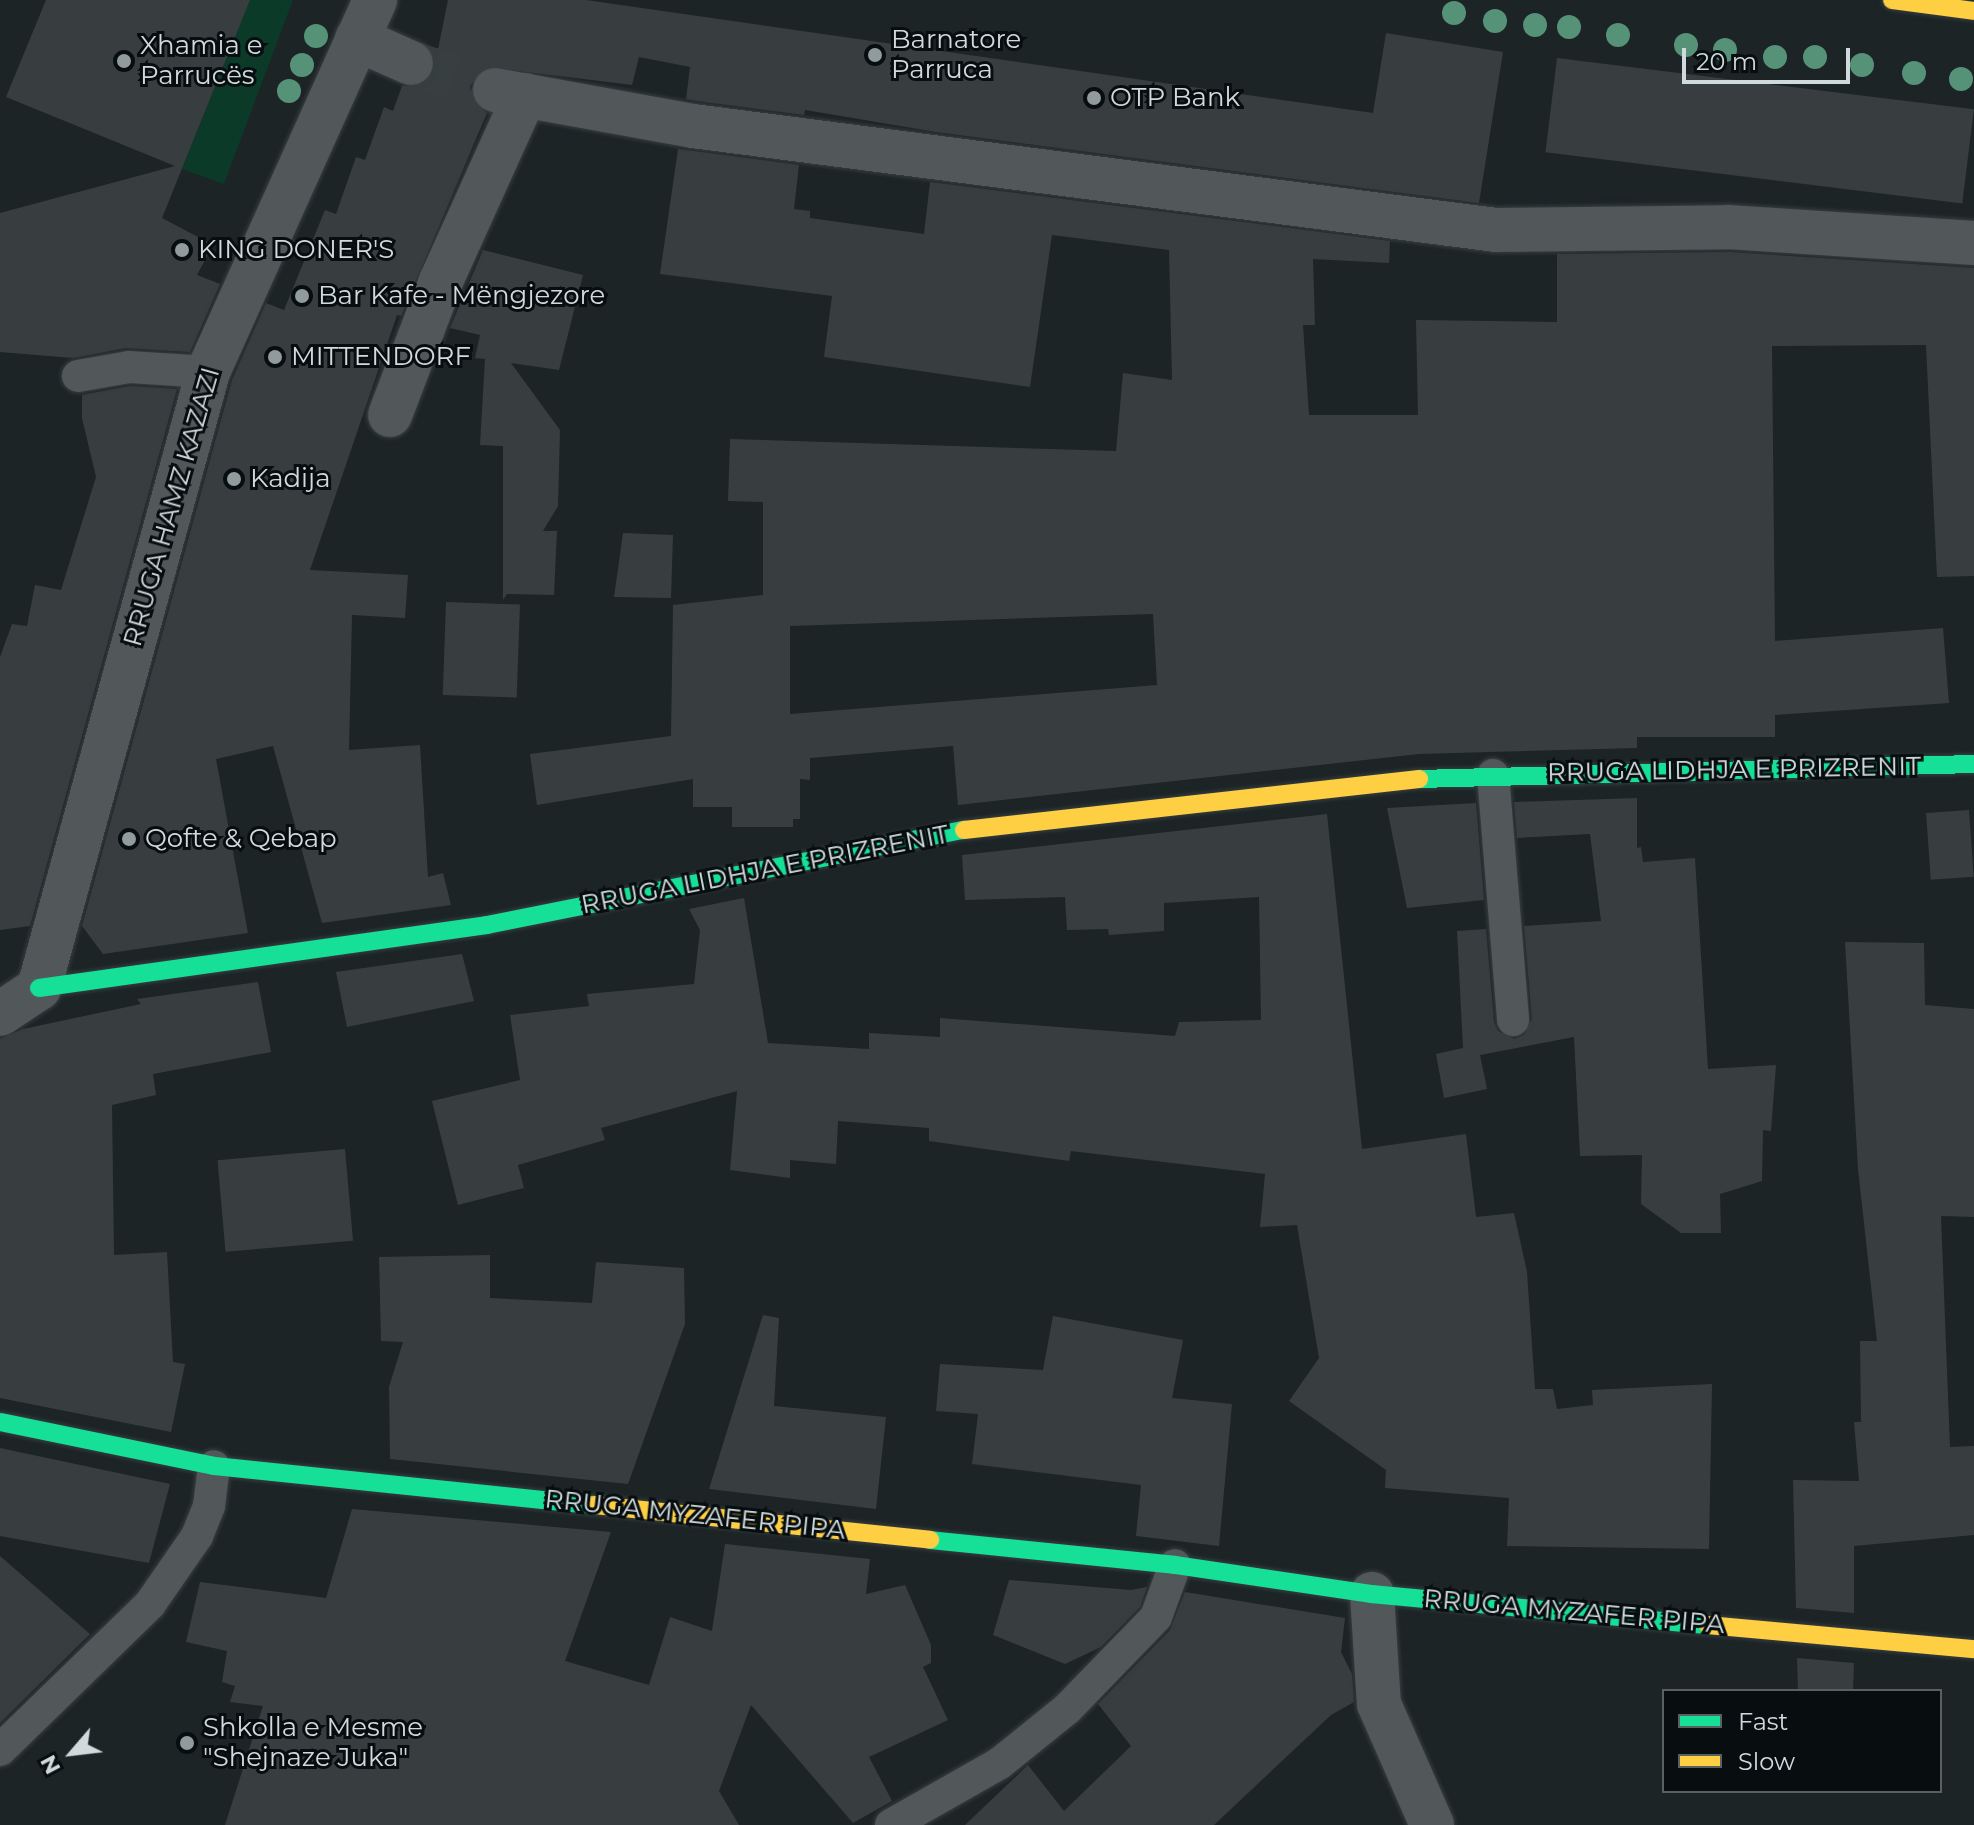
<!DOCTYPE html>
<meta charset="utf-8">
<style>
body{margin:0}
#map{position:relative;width:1974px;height:1825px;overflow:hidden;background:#1c2426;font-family:Montserrat,sans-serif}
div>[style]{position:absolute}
.green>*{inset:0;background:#0c3a29}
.building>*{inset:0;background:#383e40;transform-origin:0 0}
.street-tunnel>*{height:44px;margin-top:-22px;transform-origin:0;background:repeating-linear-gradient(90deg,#373f41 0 44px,transparent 0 66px)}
.roads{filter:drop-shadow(0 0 2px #373e40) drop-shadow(0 0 2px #373e40)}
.lane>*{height:32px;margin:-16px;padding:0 16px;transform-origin:16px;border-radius:16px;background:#52585a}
.street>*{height:44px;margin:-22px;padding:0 22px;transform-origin:22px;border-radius:22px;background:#52585a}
.fast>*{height:18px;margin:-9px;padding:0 9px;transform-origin:9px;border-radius:9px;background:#16e098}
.slow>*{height:18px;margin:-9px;padding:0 9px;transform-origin:9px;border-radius:9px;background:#ffcf43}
.trees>*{width:24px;height:24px;margin:-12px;border-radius:50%;background:#559278}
.dots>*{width:22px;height:22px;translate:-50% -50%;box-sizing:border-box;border:4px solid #080e10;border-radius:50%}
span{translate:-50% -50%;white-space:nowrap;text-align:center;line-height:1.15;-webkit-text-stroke:6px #080e10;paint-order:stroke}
.poi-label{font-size:26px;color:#d0dadd}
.left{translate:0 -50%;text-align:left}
.street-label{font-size:26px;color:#d0dadd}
.legend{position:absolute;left:1662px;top:1689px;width:280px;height:104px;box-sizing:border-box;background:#080e10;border:2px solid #586062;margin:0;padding:10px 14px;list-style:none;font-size:24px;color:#d0dadd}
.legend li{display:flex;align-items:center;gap:16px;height:40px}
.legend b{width:40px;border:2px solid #586062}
.north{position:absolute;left:32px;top:1713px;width:80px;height:80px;-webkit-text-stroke:6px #080e10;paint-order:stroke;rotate:242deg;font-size:22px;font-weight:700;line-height:32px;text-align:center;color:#d0dadd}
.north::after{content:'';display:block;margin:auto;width:28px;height:36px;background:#d0dadd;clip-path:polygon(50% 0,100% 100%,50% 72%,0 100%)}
.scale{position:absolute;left:1682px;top:48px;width:168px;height:36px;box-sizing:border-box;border:4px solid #d0dadd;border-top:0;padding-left:10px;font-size:24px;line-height:28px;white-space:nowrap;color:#d0dadd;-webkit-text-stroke:6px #080e10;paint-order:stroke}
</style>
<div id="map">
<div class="green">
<div style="clip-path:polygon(250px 0,293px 0,224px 184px,182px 169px)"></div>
</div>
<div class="building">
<div style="clip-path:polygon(46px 0,250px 0,162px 218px,213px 245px,197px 275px,220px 284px,190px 352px,126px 348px,73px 358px,0 352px,0 213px,175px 166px,6px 97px)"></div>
<div style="clip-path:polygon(448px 0,586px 0,1373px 113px,1386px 33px,1503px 52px,1479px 203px,936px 132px,805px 110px,804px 115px,697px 101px,686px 99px,690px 67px,639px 57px,632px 85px,486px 67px,470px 86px,472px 99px,487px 113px,401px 316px,397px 315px,310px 570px,408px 575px,405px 618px,352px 615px,349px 750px,420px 745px,428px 877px,443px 873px,451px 905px,322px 923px,273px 746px,216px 759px,248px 933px,103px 954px,82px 926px,232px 380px,266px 303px,284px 310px,325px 210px,336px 214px,356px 157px,365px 160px,384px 107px,393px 111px,402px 86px,425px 84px,433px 74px)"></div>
<div style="left:1557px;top:58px;width:420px;height:95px;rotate:7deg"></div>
<div style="clip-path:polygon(evenodd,678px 149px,799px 165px,794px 209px,810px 211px,810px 218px,924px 234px,930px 182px,1390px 241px,1389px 263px,1313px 259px,1315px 325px,1303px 325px,1309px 415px,1418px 415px,1416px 320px,1557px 322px,1557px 254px,1730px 252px,1974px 268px,1974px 576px,1937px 577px,1926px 345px,1772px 346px,1775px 641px,1943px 628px,1949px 703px,1775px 715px,1775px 737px,1637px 737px,1637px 748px,1419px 754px,958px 805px,953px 746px,810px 758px,810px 780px,800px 779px,800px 819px,793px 819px,793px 827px,732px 827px,732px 807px,693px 807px,693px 779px,537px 805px,530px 754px,671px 736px,673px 605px,763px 595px,763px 502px,728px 501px,730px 439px,1116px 451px,1123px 373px,1172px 380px,1169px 250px,1052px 235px,1030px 387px,824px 357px,832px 296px,660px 274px,678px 149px,1153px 614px,1157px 685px,790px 714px,790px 626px,1153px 614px)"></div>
<div style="clip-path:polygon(483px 250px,583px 275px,559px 370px,511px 363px,560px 430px,558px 506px,543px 531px,557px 531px,554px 595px,507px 594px,503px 600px,503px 446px,480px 445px,485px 359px,475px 358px,480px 335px,450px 328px)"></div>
<div style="clip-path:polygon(130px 386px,177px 389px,30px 926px,0 930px,0 657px,12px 624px,27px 626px,35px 585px,61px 590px,96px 477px,82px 418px,82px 395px)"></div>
<div style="clip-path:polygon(623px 533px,673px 535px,671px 598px,614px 597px)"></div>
<div style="left:446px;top:602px;width:74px;height:93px;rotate:2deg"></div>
<div style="clip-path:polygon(1637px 798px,1637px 848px,1641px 847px,1643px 862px,1695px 858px,1708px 1069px,1776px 1065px,1771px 1131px,1763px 1130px,1762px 1181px,1720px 1194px,1721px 1233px,1681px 1233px,1641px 1204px,1642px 1155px,1580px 1156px,1574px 1037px,1480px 1055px,1487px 1089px,1444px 1098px,1436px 1054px,1463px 1048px,1457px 931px,1486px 929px,1494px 1022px,1498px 1031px,1514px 1039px,1524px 1035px,1532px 1019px,1524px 926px,1601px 921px,1590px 834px,1517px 838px,1514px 802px)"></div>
<div style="clip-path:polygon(1476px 803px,1484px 900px,1407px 908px,1387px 808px)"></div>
<div style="left:1969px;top:810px;width:67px;height:43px;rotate:86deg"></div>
<div style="clip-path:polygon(1327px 814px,1362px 1149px,1466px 1134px,1476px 1217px,1514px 1213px,1527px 1272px,1535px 1389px,1553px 1389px,1557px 1409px,1593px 1405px,1592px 1390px,1712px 1384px,1709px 1549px,1507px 1546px,1509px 1498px,1385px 1488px,1386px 1470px,1289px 1401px,1319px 1358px,1297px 1225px,1260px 1227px,1265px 1174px,1071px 1151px,1069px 1161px,929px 1141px,929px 1128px,838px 1121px,836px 1164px,790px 1160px,790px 1178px,730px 1170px,737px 1091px,601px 1128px,605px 1140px,518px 1165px,524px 1188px,458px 1205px,432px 1101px,520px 1080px,510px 1015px,589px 1006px,587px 994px,694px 984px,700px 930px,689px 909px,744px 898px,768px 1043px,869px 1049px,869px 1033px,940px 1037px,940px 1018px,1175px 1036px,1179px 1022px,1261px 1020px,1259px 897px,1164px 903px,1164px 931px,1109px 935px,1108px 929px,1067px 930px,1065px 897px,965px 900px,962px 855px)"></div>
<div style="clip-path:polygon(1845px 942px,1924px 943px,1925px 1005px,1974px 1009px,1974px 1217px,1941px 1216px,1950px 1447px,1974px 1446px,1974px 1535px,1854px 1546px,1854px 1613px,1796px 1608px,1793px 1480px,1859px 1481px,1854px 1422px,1861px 1422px,1860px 1341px,1877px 1341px,1858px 1169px)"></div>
<div style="clip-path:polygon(462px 954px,474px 1001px,347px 1027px,336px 972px)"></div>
<div style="clip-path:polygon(258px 982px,271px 1052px,153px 1074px,156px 1095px,112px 1105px,114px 1255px,167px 1252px,173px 1362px,185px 1364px,171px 1432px,0 1398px,0 1039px,23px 1029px,141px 1004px,137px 999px)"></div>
<div style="left:345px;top:1149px;width:92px;height:128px;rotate:85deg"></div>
<div style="clip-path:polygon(490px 1255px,490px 1298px,592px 1303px,596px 1262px,684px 1268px,685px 1324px,628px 1484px,390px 1459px,389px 1387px,403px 1342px,381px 1341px,379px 1257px)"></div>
<div style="clip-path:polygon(763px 1315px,779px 1318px,774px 1406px,886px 1417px,876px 1509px,709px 1489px)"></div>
<div style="clip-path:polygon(1053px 1316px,1183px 1340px,1172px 1398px,1232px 1404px,1219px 1546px,1136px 1536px,1141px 1485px,972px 1464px,978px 1414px,936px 1411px,940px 1364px,1043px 1370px)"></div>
<div style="clip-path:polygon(0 1448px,170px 1484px,149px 1563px,0 1536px)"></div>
<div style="clip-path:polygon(352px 1509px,611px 1532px,565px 1661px,649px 1685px,670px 1617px,712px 1631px,725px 1544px,870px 1559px,866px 1594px,905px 1585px,931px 1645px,931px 1663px,923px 1667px,948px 1720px,869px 1757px,892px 1801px,853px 1823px,751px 1705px,719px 1791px,739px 1825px,225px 1825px,263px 1706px,230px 1702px,235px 1686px,222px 1682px,227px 1651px,186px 1642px,200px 1582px,326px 1598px)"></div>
<div style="clip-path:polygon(0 1556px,90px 1634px,0 1723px)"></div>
<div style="clip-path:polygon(1009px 1580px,1131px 1590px,1147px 1587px,1140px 1607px,1101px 1647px,1065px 1664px,993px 1635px)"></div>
<div style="clip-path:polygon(1185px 1592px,1345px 1618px,1341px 1652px,1352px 1674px,1354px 1702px,1331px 1715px,1214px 1825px,965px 1825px,1028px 1765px,1064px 1811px,1131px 1746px,1098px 1704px,1170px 1630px)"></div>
<div style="clip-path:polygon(1797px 1658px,1854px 1663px,1853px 1691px,1798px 1691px)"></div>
</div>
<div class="street-tunnel">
<div style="left:411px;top:63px;width:88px;rotate:17.8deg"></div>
</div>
<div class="roads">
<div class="lane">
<div style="left:78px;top:376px;width:52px;rotate:-10deg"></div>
<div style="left:129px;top:367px;width:79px;rotate:3.6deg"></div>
<div style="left:1493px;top:775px;width:246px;rotate:85.3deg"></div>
<div style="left:0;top:1750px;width:209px;rotate:-44.2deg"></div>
<div style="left:150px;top:1604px;width:83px;rotate:-55.3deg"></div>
<div style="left:197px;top:1536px;width:32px;rotate:-68deg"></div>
<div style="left:209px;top:1506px;width:40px;rotate:-82.9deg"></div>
<div style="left:891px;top:1825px;width:125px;rotate:-29.6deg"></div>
<div style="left:1000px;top:1763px;width:86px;rotate:-38.9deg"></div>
<div style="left:1067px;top:1709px;width:128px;rotate:-45.9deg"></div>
<div style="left:1156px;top:1617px;width:55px;rotate:-69.9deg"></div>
</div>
<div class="street">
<div style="left:357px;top:39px;width:59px;rotate:24deg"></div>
<div style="left:495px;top:90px;width:201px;rotate:10.3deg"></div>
<div style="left:693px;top:126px;width:810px;rotate:7.38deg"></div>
<div style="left:1496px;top:230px;width:232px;rotate:-0.7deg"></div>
<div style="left:1728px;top:227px;width:247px;rotate:3.7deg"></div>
<div style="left:390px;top:415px;width:143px;rotate:-69.2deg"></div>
<div style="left:441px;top:281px;width:204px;rotate:-65.7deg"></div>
<div style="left:0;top:1014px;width:47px;rotate:-33.7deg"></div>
<div style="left:39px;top:988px;width:639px;rotate:-74.66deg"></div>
<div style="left:208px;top:372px;width:408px;rotate:-65.8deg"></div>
<div style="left:1372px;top:1594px;width:110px;rotate:86.4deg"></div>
<div style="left:1379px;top:1704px;width:132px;rotate:66.3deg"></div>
</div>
<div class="fast">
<div style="left:1419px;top:779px;width:555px;rotate:-1.55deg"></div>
<div style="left:39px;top:988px;width:452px;rotate:-8deg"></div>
<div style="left:487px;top:925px;width:486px;rotate:-11.3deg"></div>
<div style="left:0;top:1422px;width:218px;rotate:11.6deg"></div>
<div style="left:214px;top:1466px;width:382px;rotate:5.9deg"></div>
<div style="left:930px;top:1540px;width:246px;rotate:5.8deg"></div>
<div style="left:1175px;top:1565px;width:199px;rotate:8.4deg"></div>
<div style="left:1372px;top:1594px;width:337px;rotate:5.3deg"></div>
</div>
<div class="slow">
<div style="left:1892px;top:0;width:83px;rotate:7.6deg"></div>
<div style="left:964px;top:830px;width:458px;rotate:-6.4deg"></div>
<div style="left:594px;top:1505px;width:338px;rotate:5.9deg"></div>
<div style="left:1708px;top:1625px;width:267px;rotate:5.2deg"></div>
</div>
</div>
<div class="trees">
<div style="left:1454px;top:13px"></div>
<div style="left:1495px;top:21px"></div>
<div style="left:1535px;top:25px"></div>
<div style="left:1569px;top:27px"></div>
<div style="left:1618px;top:35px"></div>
<div style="left:316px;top:36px"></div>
<div style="left:1686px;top:45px"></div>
<div style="left:1725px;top:50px"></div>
<div style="left:1775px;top:57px"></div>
<div style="left:1815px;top:57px"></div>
<div style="left:302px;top:65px"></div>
<div style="left:1862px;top:65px"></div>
<div style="left:1914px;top:73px"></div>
<div style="left:1961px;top:79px"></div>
<div style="left:289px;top:91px"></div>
</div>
<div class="dots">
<div style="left:875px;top:55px;background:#919a9d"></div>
<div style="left:124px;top:61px;background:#919a9d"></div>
<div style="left:1094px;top:98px;background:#919a9d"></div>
<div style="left:182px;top:250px;background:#919a9d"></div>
<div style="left:302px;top:296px;background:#919a9d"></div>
<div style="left:275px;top:357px;background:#919a9d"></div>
<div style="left:234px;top:479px;background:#919a9d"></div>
<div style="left:129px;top:839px;background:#919a9d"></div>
<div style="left:187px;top:1743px;background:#919a9d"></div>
</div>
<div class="poi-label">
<span class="left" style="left:891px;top:55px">Barnatore<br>Parruca</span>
<span class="left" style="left:140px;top:61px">Xhamia e<br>Parrucës</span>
<span class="left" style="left:1110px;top:98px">OTP Bank</span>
<span class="left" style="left:198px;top:250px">KING DONER'S</span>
<span class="left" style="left:318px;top:296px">Bar Kafe - Mëngjezore</span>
<span class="left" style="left:291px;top:357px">MITTENDORF</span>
<span class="left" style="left:250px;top:479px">Kadija</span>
<span class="left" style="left:145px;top:839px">Qofte &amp; Qebap</span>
<span class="left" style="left:203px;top:1743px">Shkolla e Mesme<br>"Shejnaze Juka"</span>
</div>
<div class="street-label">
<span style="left:172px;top:507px;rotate:-74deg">RRUGA HAMZ KAZAZI</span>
<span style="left:1734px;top:770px;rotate:-1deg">RRUGA LIDHJA E PRIZRENIT</span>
<span style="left:765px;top:870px;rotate:-11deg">RRUGA LIDHJA E PRIZRENIT</span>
<span style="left:695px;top:1515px;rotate:6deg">RRUGA MYZAFER PIPA</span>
<span style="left:1574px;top:1612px;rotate:5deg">RRUGA MYZAFER PIPA</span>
</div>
<ul class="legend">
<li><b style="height:10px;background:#16e098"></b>Fast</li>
<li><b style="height:10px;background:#ffcf43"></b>Slow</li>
</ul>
<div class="north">N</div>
<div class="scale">20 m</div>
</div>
